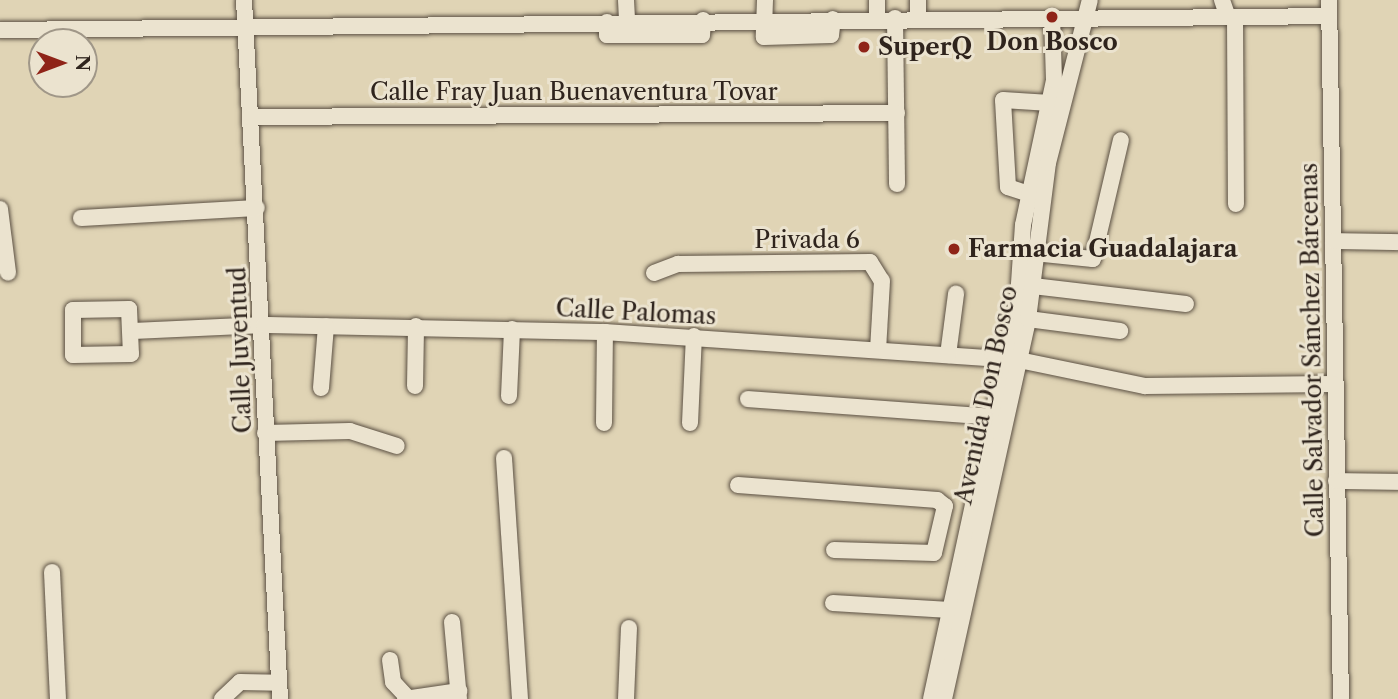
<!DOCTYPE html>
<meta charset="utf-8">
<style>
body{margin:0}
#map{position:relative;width:1398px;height:699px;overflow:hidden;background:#e0d4b5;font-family:"Libre Caslon Text",serif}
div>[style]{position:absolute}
.roads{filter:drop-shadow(0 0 2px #5b5043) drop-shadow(0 0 2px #5b5043)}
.minor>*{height:16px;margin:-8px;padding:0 8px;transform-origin:8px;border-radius:8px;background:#ebe3cf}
.dots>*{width:19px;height:19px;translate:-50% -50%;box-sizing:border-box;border:4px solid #ebe3cf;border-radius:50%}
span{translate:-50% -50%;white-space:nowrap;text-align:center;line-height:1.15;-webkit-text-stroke:6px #ebe3cf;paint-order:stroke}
.poi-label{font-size:24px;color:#2f241d;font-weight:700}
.left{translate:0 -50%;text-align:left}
.street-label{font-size:24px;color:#2f241d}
.north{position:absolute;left:28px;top:28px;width:70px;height:70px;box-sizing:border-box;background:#ebe3cf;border:2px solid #a09788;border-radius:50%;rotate:90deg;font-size:19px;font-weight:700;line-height:28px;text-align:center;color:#2f241d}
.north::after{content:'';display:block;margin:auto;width:24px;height:32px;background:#8f2418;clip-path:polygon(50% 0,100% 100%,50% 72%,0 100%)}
</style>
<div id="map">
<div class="roads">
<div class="minor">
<div style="left:244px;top:0;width:700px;rotate:87.05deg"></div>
<div style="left:626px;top:0;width:22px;rotate:87deg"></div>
<div style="left:765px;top:0;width:37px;rotate:92deg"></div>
<div style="left:764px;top:37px;width:67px;rotate:-1.7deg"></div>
<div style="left:831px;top:35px;width:16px;rotate:-83deg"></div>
<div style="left:877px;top:0;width:18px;rotate:90deg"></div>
<div style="left:918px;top:0;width:18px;rotate:90deg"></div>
<div style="left:1222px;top:0;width:18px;rotate:71deg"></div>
<div style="left:1329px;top:0;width:699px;rotate:89.02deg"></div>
<div style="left:1235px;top:17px;width:187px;rotate:89.7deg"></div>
<div style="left:895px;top:18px;width:166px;rotate:89.3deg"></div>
<div style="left:607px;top:22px;width:13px;rotate:90deg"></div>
<div style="left:607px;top:35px;width:95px"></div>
<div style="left:702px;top:35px;width:15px;rotate:-86deg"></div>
<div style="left:0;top:30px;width:1329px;rotate:-0.6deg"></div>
<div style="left:251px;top:117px;width:646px;rotate:-0.35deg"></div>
<div style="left:1029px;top:194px;width:22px;rotate:-162deg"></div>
<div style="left:1008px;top:187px;width:87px;rotate:-93.3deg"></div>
<div style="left:1003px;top:100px;width:47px;rotate:3.7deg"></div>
<div style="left:0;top:209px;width:64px;rotate:82.8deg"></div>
<div style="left:81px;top:218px;width:176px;rotate:-3.3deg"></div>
<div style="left:1333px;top:241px;width:65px;rotate:0.9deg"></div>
<div style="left:1034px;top:253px;width:59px;rotate:5.8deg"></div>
<div style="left:1093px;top:259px;width:122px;rotate:-76.8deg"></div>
<div style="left:654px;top:273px;width:26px;rotate:-21deg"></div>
<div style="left:678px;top:264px;width:192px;rotate:-0.6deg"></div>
<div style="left:870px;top:262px;width:22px;rotate:58deg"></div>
<div style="left:882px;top:281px;width:69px;rotate:93.3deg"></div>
<div style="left:1033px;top:286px;width:154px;rotate:6.7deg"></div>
<div style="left:129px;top:309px;width:45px;rotate:87.5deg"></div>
<div style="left:131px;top:354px;width:58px;rotate:179deg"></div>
<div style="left:73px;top:355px;width:45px;rotate:-90deg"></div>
<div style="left:73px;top:310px;width:56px;rotate:-1deg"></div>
<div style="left:1028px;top:319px;width:93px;rotate:7.4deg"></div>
<div style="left:133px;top:331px;width:131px;rotate:-2.6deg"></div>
<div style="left:264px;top:325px;width:341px;rotate:1.2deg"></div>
<div style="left:605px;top:332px;width:415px;rotate:3.9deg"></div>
<div style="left:1019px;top:360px;width:129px;rotate:11.7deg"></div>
<div style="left:1145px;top:386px;width:188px;rotate:-0.6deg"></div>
<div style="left:948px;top:355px;width:62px;rotate:-82.5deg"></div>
<div style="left:415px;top:386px;width:60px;rotate:-89deg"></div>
<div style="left:321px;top:388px;width:62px;rotate:-85.4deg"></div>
<div style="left:509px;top:396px;width:67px;rotate:-87.4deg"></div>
<div style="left:748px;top:399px;width:246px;rotate:4.2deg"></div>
<div style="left:604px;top:423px;width:91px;rotate:-89.4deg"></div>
<div style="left:690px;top:423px;width:87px;rotate:-87.4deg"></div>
<div style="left:265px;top:433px;width:85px;rotate:-1.3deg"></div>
<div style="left:350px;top:431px;width:49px;rotate:17.7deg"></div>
<div style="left:504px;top:458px;width:242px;rotate:86.2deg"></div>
<div style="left:1336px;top:481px;width:62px;rotate:0.9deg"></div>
<div style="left:738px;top:485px;width:200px;rotate:4.3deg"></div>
<div style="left:937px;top:500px;width:10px;rotate:37deg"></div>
<div style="left:945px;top:506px;width:48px;rotate:103.2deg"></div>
<div style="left:934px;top:553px;width:100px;rotate:-178.3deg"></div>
<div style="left:52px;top:572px;width:127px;rotate:87.3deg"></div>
<div style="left:833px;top:603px;width:117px;rotate:3.4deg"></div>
<div style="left:452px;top:622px;width:77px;rotate:84.8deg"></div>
<div style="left:390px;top:660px;width:22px;rotate:82deg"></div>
<div style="left:393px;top:682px;width:18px;rotate:47deg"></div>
<div style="left:222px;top:699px;width:25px;rotate:-43deg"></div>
<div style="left:240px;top:682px;width:39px;rotate:1deg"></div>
<div style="left:405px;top:699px;width:55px;rotate:-8.4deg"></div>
<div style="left:626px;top:699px;width:71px;rotate:-87.6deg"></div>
<div style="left:931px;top:699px;width:410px;rotate:-77.8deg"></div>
<div style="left:1018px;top:298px;width:73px;rotate:-86.1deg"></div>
<div style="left:1023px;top:225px;width:148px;rotate:-77.9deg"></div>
<div style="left:1054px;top:80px;width:63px;rotate:-91.8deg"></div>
<div style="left:944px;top:699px;width:389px;rotate:-77.5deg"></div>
<div style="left:1028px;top:319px;width:157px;rotate:-82.7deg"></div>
<div style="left:1048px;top:163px;width:168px;rotate:-75.6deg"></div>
</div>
</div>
<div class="dots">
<div style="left:1052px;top:17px;background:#8f2418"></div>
<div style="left:864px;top:47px;background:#8f2418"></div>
<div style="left:954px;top:249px;background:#8f2418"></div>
</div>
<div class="poi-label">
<span style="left:1052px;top:42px">Don Bosco</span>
<span class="left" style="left:878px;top:47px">SuperQ</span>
<span class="left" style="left:968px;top:249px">Farmacia Guadalajara</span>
</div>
<div class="street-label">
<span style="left:574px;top:92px">Calle Fray Juan Buenaventura Tovar</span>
<span style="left:807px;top:240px">Privada 6</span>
<span style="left:636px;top:312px;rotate:3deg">Calle Palomas</span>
<span style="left:240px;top:350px;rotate:-92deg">Calle Juventud</span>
<span style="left:1312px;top:350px;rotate:-91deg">Calle Salvador Sánchez Bárcenas</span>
<span style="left:986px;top:395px;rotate:-78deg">Avenida Don Bosco</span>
</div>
<div class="north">N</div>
</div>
